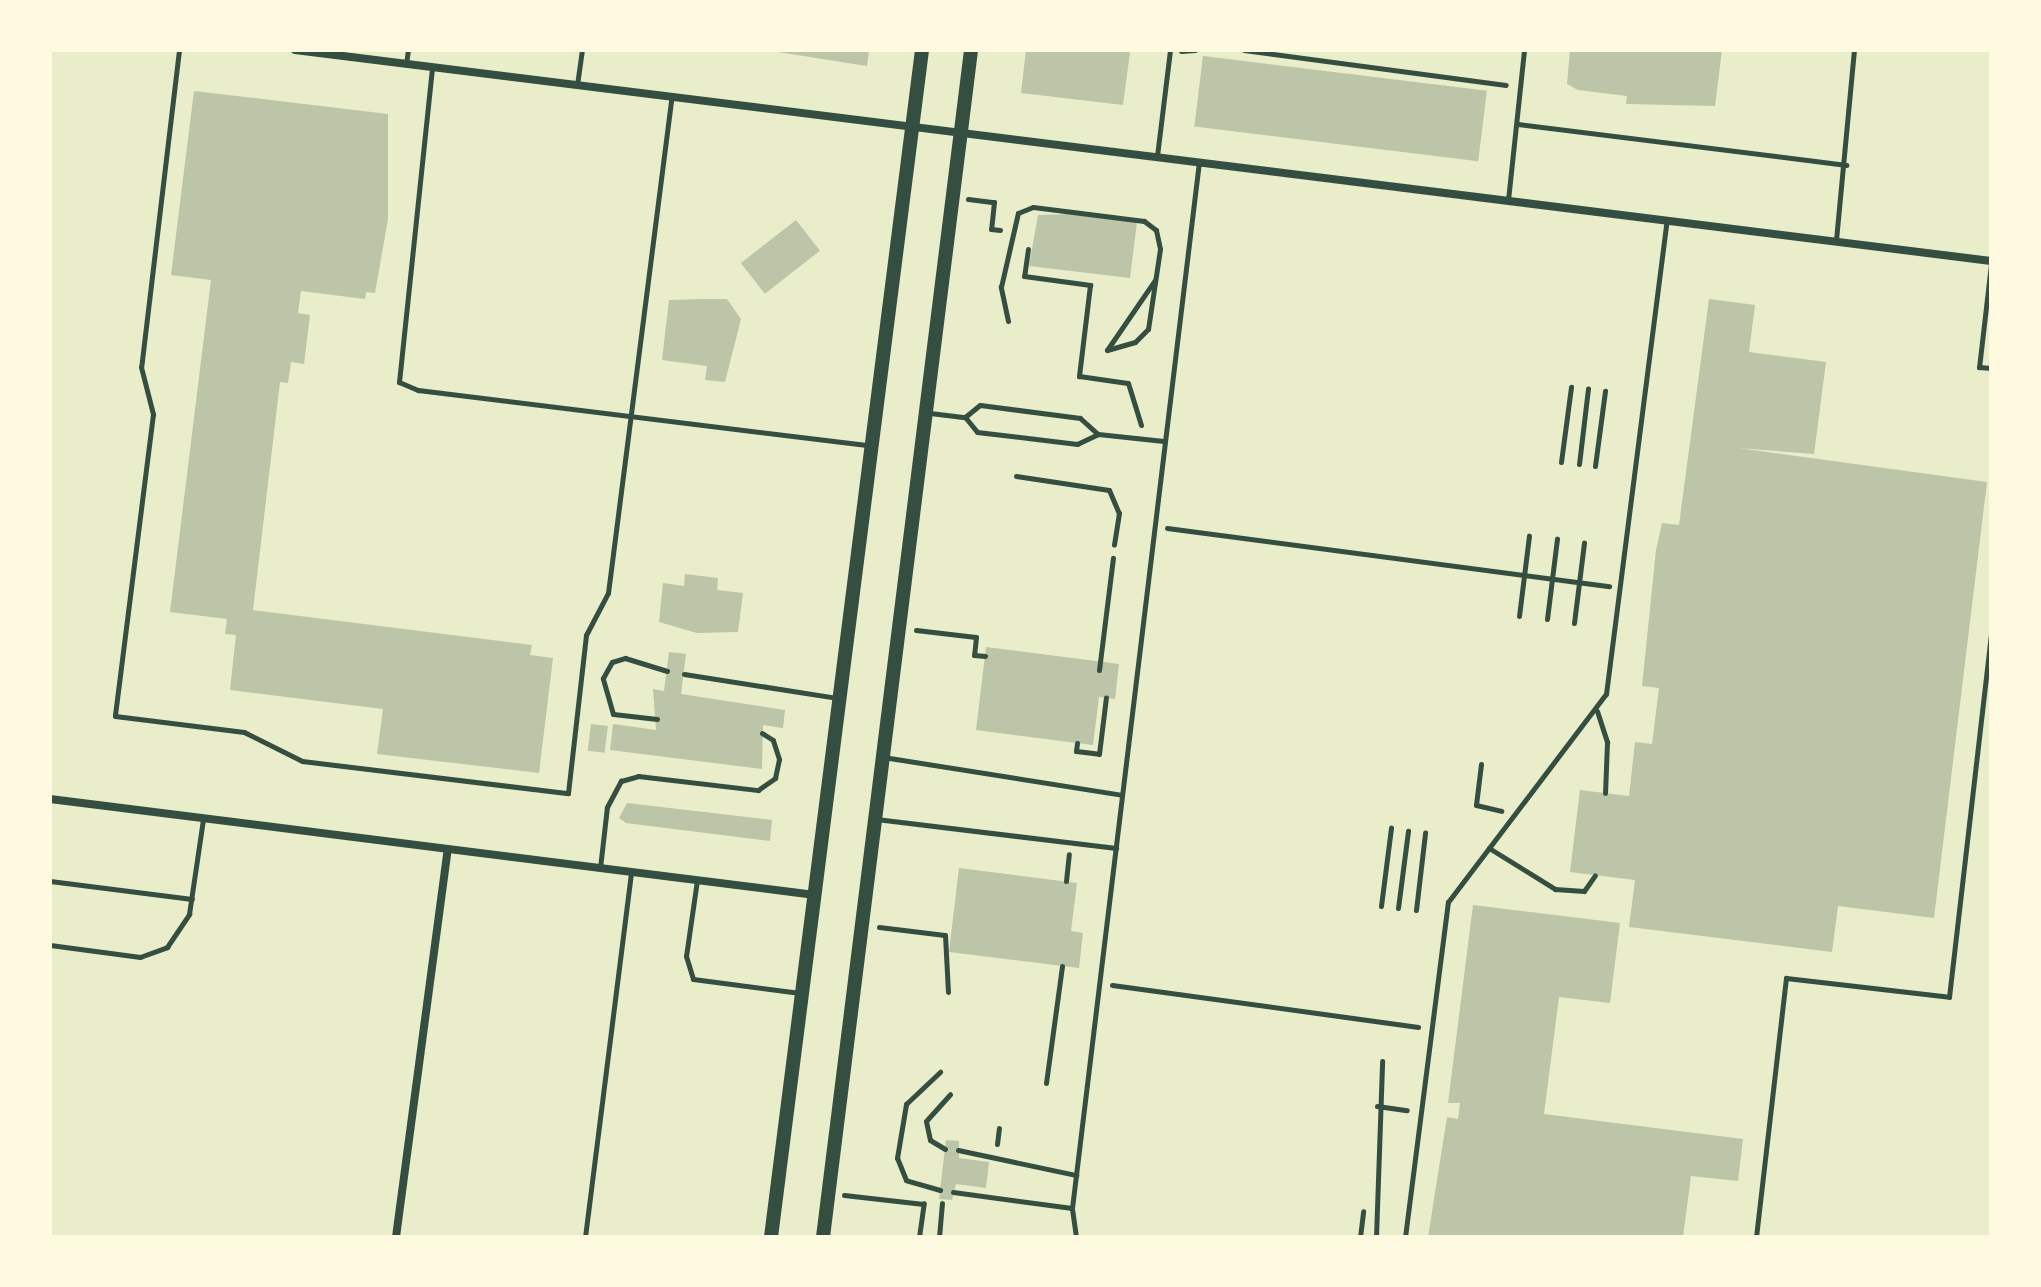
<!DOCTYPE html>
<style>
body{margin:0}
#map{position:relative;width:2041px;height:1287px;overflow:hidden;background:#e9edc9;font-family:"PT Sans Narrow",sans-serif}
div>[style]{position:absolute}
.building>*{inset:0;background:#bcc5a7;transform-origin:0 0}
.path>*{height:5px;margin:-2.5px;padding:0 2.5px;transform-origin:2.5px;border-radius:2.5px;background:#344e41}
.service>*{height:5px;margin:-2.5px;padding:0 2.5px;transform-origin:2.5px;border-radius:2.5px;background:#344e41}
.minor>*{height:8px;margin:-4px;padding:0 4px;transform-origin:4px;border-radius:4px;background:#344e41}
.secondary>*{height:14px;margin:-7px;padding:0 7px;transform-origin:7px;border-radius:7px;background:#344e41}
span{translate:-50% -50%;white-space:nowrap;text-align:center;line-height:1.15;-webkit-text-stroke:7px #fefae0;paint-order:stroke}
.frame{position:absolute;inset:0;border:52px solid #fefae0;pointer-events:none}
</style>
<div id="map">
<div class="building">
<div style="clip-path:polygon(765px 50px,869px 50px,867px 66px)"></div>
<div style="clip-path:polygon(1026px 50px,1130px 52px,1123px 105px,1021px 93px)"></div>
<div style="clip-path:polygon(1570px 50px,1722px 50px,1715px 106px,1626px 104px,1627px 96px,1578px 90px,1567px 84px)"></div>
<div style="left:1203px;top:56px;width:286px;height:71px;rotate:7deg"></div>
<div style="clip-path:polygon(194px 91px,388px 114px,388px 219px,375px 293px,366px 292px,365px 299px,301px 291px,298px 313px,310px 315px,304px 364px,291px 362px,288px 383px,280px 382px,253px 610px,532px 645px,530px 655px,553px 658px,539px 773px,377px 754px,383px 709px,230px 690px,236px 635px,225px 634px,227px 619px,170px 612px,211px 280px,171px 275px)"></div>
<div style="clip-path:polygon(1069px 214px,1137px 222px,1130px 278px,1029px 266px,1038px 215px)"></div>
<div style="left:796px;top:220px;width:39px;height:70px;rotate:52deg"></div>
<div style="clip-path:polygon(703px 299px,727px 299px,741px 319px,725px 382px,705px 380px,707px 366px,662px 360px,669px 300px)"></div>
<div style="clip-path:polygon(1709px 299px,1755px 305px,1749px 352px,1826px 362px,1814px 454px,1738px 448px,1987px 482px,1934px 918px,1838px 906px,1832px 952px,1629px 927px,1635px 880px,1570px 872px,1580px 790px,1629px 796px,1635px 742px,1652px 744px,1659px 688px,1642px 686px,1656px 550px,1662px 523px,1679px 525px)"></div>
<div style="clip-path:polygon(685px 574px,718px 578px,717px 590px,743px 593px,738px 632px,697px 633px,659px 622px,663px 583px,684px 586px)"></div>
<div style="clip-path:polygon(986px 647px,1119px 664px,1115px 699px,1099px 697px,1093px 745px,976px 730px)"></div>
<div style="clip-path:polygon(669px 652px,686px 654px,681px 694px,785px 710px,783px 728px,763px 725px,762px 769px,610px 750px,613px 724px,656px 730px,653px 689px,664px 691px)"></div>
<div style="left:591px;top:724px;width:17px;height:27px;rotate:7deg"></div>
<div style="clip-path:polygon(627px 803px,772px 820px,770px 841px,626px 823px,619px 818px)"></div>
<div style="clip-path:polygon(959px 868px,1077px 883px,1071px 931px,1083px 933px,1079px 968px,949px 952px)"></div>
<div style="clip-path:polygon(1473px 905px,1620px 923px,1610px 1003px,1559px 997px,1544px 1114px,1743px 1139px,1738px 1181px,1691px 1176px,1683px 1237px,1428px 1237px,1447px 1117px,1458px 1119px,1460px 1103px,1448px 1103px)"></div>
<div style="clip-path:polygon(946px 1140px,959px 1141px,959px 1158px,989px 1162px,986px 1188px,956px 1184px,952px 1200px,939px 1199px)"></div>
</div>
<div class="path">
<div style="left:1244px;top:50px;width:264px;rotate:7.6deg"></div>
<div style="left:1181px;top:51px;width:14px;rotate:-4deg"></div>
<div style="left:968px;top:199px;width:26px;rotate:7deg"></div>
<div style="left:994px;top:202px;width:27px;rotate:96deg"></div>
<div style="left:991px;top:229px;width:9px;rotate:6deg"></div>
<div style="left:1028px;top:249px;width:27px;rotate:98deg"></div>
<div style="left:1024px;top:276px;width:67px;rotate:7.8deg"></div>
<div style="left:1090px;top:285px;width:92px;rotate:96.9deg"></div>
<div style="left:1079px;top:376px;width:49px;rotate:8.1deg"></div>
<div style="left:1128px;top:383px;width:44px;rotate:72.8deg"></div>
<div style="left:1561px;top:462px;width:76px;rotate:-82.4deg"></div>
<div style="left:1579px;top:464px;width:76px;rotate:-83.2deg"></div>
<div style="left:1595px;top:466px;width:76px;rotate:-82.4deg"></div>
<div style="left:1167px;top:528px;width:446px;rotate:7.5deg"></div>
<div style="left:1519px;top:616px;width:81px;rotate:-82.9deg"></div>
<div style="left:1547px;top:619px;width:81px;rotate:-82.9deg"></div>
<div style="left:1574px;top:623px;width:81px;rotate:-82.9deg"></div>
<div style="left:916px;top:630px;width:60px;rotate:6.7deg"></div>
<div style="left:976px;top:637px;width:18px;rotate:96deg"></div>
<div style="left:974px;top:655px;width:11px;rotate:5deg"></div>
<div style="left:1099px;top:670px;width:113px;rotate:-82.9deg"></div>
<div style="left:1077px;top:743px;width:8px;rotate:97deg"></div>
<div style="left:1076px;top:751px;width:23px;rotate:7deg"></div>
<div style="left:1099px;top:754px;width:57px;rotate:-83deg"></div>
<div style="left:1481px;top:764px;width:41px;rotate:97deg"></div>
<div style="left:1476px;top:805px;width:26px;rotate:13deg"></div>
<div style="left:1066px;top:881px;width:27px;rotate:-84deg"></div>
<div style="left:1381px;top:906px;width:79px;rotate:-82.7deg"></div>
<div style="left:1398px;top:908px;width:78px;rotate:-82.6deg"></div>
<div style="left:1416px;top:910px;width:78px;rotate:-83.3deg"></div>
<div style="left:879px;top:927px;width:66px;rotate:6.9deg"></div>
<div style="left:945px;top:935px;width:57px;rotate:87deg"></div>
<div style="left:1112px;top:985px;width:309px;rotate:7.8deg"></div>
<div style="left:1046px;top:1083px;width:118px;rotate:-82.2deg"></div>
<div style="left:1377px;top:1106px;width:30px;rotate:8deg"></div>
<div style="left:997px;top:1144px;width:16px;rotate:-83deg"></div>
<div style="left:844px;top:1195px;width:80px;rotate:6.5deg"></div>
<div style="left:919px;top:1237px;width:34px;rotate:-82deg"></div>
<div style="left:939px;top:1237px;width:34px;rotate:-85deg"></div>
<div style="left:1360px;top:1237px;width:26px;rotate:-83deg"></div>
<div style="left:1376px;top:1237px;width:176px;rotate:-88deg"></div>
</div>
<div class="service">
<div style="left:179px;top:50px;width:319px;rotate:96.8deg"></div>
<div style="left:141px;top:367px;width:49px;rotate:75.7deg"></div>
<div style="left:153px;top:414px;width:304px;rotate:97.2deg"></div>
<div style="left:115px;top:716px;width:130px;rotate:7.1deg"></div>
<div style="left:244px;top:732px;width:65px;rotate:26.6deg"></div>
<div style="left:302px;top:761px;width:268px;rotate:6.9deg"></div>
<div style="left:568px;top:793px;width:159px;rotate:-83.5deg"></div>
<div style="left:586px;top:635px;width:47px;rotate:-62.4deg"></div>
<div style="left:608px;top:593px;width:499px;rotate:-82.7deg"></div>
<div style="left:406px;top:64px;width:14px;rotate:-82deg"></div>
<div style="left:432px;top:68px;width:316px;rotate:96deg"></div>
<div style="left:399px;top:382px;width:21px;rotate:23deg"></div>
<div style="left:418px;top:390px;width:456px;rotate:7deg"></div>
<div style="left:577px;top:85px;width:35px;rotate:-82deg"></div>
<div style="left:1518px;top:124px;width:331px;rotate:7.1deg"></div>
<div style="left:1157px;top:156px;width:107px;rotate:-83deg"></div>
<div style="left:1508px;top:200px;width:151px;rotate:-83.9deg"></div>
<div style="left:1836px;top:240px;width:191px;rotate:-84.6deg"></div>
<div style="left:1991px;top:264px;width:104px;rotate:96.6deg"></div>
<div style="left:1979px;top:367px;width:12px;rotate:5deg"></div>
<div style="left:1008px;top:321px;width:35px;rotate:-102deg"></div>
<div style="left:1001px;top:287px;width:76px;rotate:-77.1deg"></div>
<div style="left:1018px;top:213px;width:16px;rotate:-22deg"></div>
<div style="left:1033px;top:207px;width:112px;rotate:7.2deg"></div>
<div style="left:1144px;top:221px;width:15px;rotate:37deg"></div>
<div style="left:1156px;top:230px;width:19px;rotate:78deg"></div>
<div style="left:1160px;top:249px;width:81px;rotate:98.5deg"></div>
<div style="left:1148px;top:329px;width:18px;rotate:135deg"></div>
<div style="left:1135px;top:342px;width:29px;rotate:164deg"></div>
<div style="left:1107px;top:350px;width:85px;rotate:-55.6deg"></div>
<div style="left:930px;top:413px;width:35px;rotate:7deg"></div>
<div style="left:965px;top:417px;width:19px;rotate:-39deg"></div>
<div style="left:980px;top:405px;width:101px;rotate:7.4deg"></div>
<div style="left:1080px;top:418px;width:24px;rotate:42deg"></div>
<div style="left:965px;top:417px;width:19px;rotate:51deg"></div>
<div style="left:977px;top:432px;width:101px;rotate:6.8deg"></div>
<div style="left:1077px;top:444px;width:23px;rotate:-25deg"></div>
<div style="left:1098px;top:434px;width:66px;rotate:6.1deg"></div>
<div style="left:1016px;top:476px;width:94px;rotate:8.6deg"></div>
<div style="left:1109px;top:490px;width:25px;rotate:67deg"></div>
<div style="left:1119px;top:513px;width:32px;rotate:99deg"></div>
<div style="left:684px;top:674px;width:156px;rotate:8.9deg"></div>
<div style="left:1597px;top:711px;width:33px;rotate:72deg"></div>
<div style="left:1607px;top:742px;width:51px;rotate:92.2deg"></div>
<div style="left:657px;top:719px;width:44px;rotate:-173.5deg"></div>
<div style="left:613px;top:714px;width:37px;rotate:-106deg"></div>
<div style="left:603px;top:678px;width:18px;rotate:-61deg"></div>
<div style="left:612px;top:662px;width:14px;rotate:-17deg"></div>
<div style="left:625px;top:658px;width:44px;rotate:17.2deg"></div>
<div style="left:883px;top:757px;width:242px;rotate:9deg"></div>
<div style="left:876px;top:819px;width:242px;rotate:6.9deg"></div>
<div style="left:1489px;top:848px;width:78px;rotate:31.8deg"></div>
<div style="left:1555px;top:889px;width:29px;rotate:4deg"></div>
<div style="left:1584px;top:891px;width:19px;rotate:-55deg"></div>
<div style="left:600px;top:868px;width:61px;rotate:-83.5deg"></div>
<div style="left:607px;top:807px;width:30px;rotate:-62deg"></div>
<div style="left:621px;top:781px;width:18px;rotate:-16deg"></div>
<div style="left:638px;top:776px;width:121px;rotate:6.7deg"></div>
<div style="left:758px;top:790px;width:21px;rotate:-35deg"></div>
<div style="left:775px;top:778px;width:19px;rotate:-78deg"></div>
<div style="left:779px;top:759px;width:20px;rotate:-108deg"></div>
<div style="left:773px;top:740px;width:13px;rotate:-148deg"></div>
<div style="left:697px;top:880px;width:77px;rotate:98.2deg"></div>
<div style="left:686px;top:956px;width:24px;rotate:73deg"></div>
<div style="left:693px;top:979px;width:108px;rotate:7.5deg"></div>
<div style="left:50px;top:881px;width:143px;rotate:7.2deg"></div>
<div style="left:50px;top:945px;width:91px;rotate:7.6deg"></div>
<div style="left:140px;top:957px;width:29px;rotate:-20deg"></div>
<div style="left:167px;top:947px;width:40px;rotate:-56deg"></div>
<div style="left:189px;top:914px;width:96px;rotate:-81.6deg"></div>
<div style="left:945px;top:1149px;width:17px;rotate:-149deg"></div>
<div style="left:930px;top:1140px;width:19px;rotate:-102deg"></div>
<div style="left:926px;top:1121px;width:36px;rotate:-48deg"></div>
<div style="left:958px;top:1150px;width:121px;rotate:12deg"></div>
<div style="left:940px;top:1190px;width:35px;rotate:-164deg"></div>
<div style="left:906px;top:1180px;width:24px;rotate:-112deg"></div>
<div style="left:897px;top:1158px;width:55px;rotate:-80.5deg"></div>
<div style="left:906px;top:1104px;width:47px;rotate:-43.3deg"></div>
<div style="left:953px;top:1192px;width:120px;rotate:7.7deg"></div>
<div style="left:585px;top:1237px;width:368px;rotate:-82.8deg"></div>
<div style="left:1076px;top:1237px;width:29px;rotate:-98deg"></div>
<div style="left:1072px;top:1208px;width:1054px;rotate:-83.08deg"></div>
<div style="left:1405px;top:1237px;width:338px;rotate:-82.7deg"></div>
<div style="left:1448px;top:902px;width:261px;rotate:-52.8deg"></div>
<div style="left:1606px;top:694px;width:477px;rotate:-82.7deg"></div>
<div style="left:1756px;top:1237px;width:261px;rotate:-83.4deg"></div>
<div style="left:1786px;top:978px;width:164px;rotate:6.6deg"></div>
<div style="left:1949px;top:997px;width:366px;rotate:-83.4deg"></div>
</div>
<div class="minor">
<div style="left:295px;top:50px;width:1709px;rotate:7.09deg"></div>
<div style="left:50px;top:799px;width:771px;rotate:7.15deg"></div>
<div style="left:396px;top:1237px;width:391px;rotate:-82.4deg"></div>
</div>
<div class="secondary">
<div style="left:771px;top:1237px;width:1197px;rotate:-82.75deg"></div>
<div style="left:823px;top:1237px;width:1196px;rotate:-82.89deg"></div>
</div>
<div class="frame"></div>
</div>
